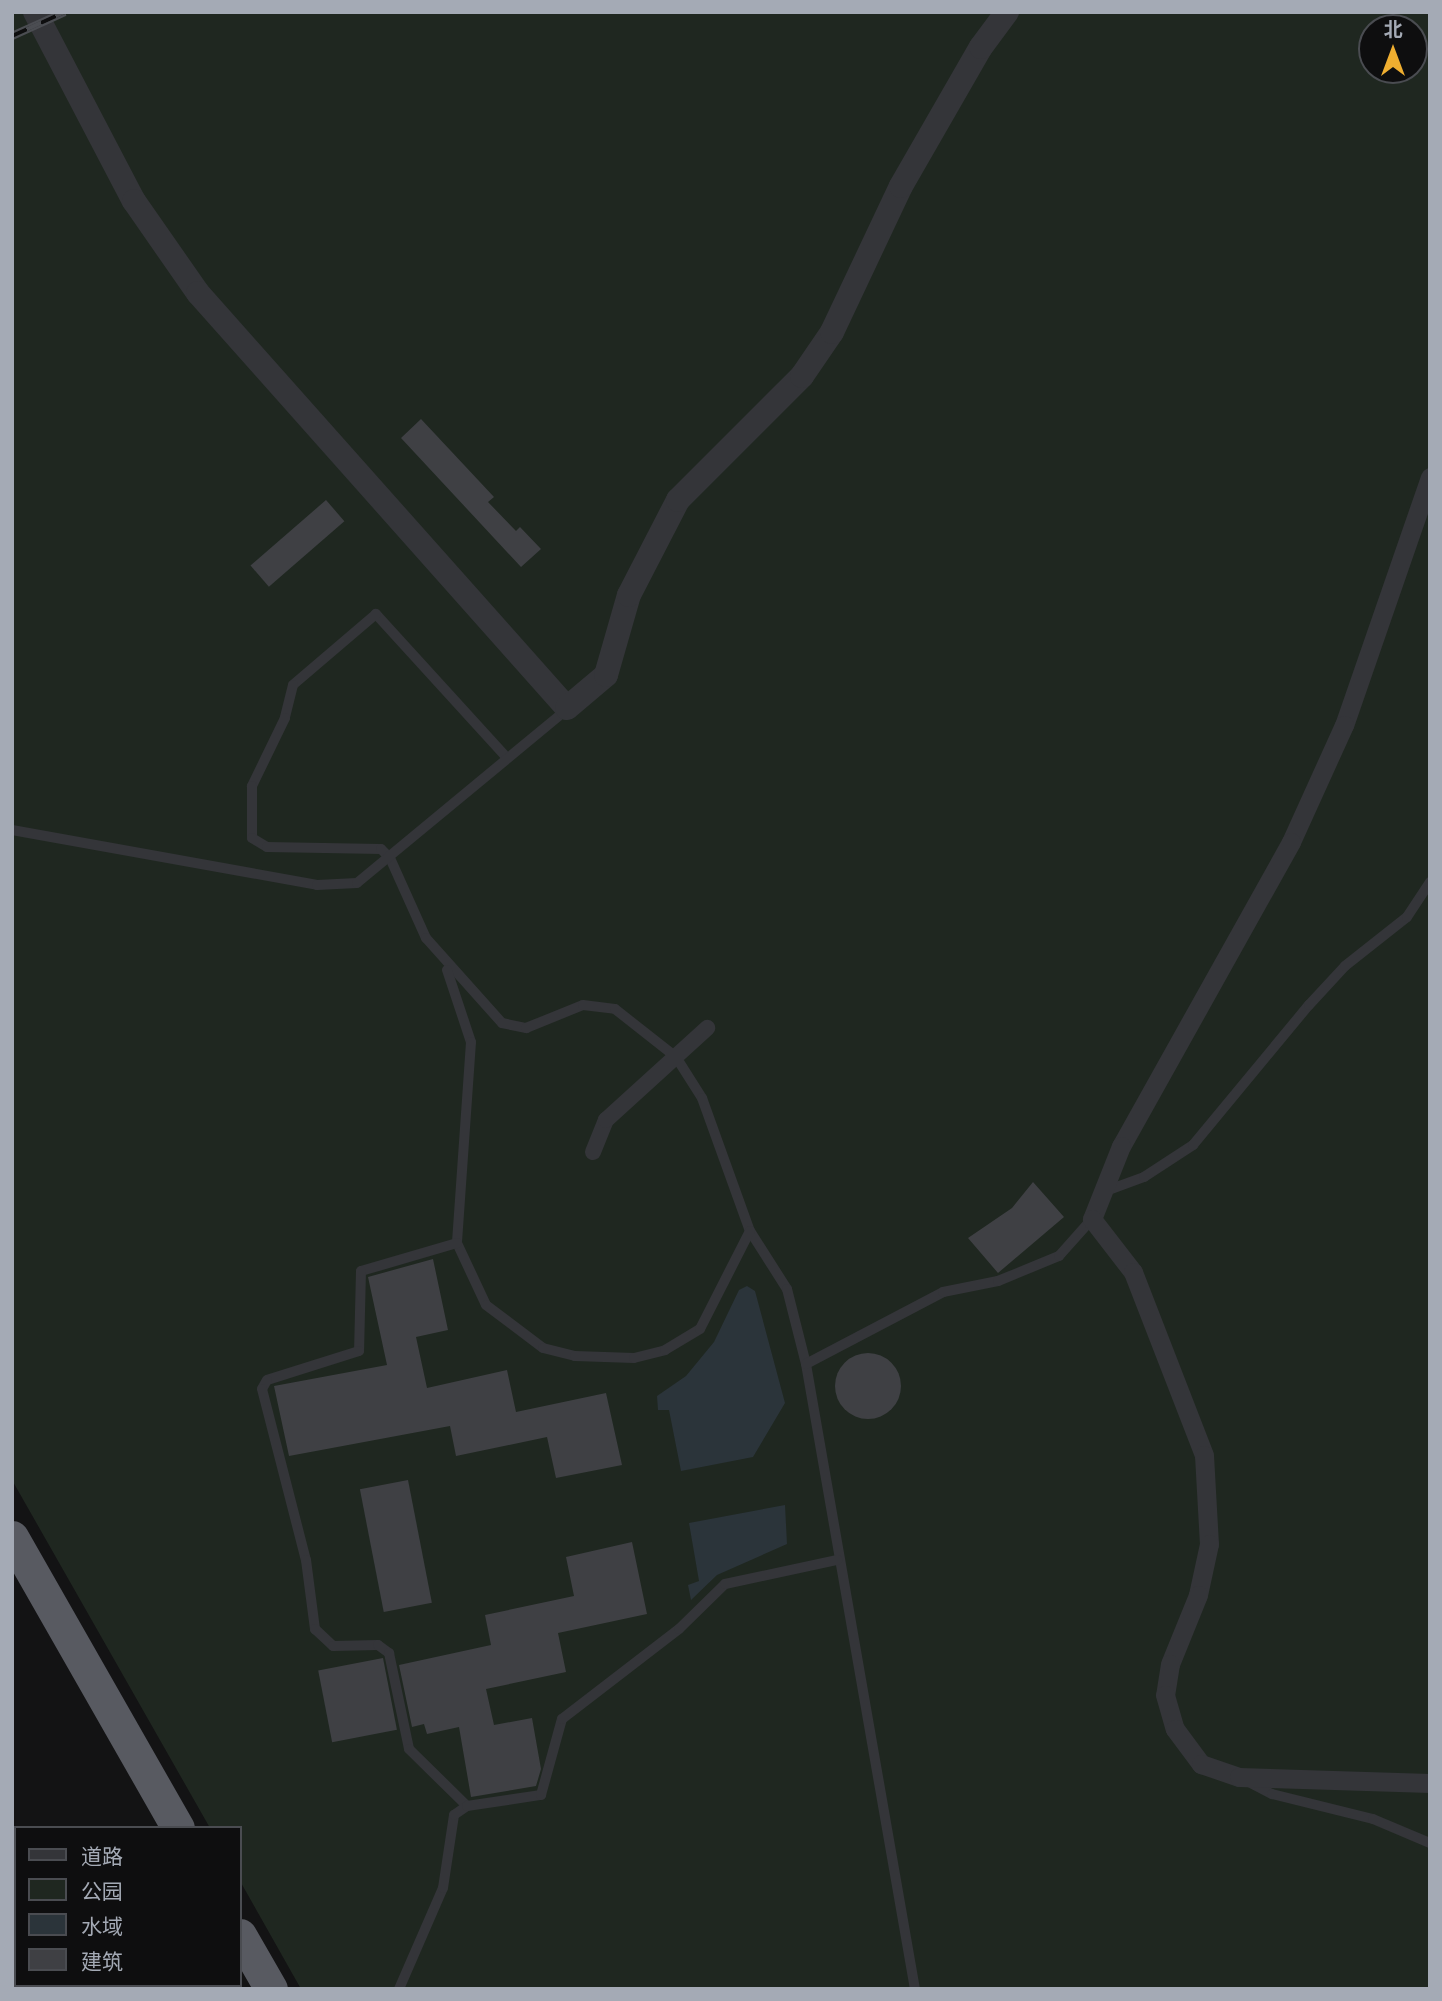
<!DOCTYPE html>
<meta charset="utf-8">
<style>
body{margin:0}
#map{position:relative;width:1442px;height:2001px;overflow:hidden;background:#131314;font-family:"Fira Sans Condensed","Noto Sans SC",sans-serif}
div>[style]{position:absolute}
.green>*{inset:0;background:#1f2720}
.water>*{inset:0;background:#2b343a}
.building>*{inset:0;background:#3f4044;transform-origin:0 0}
.round{border-radius:50%}
.service>*{height:10px;margin:-5px;padding:0 5px;transform-origin:5px;border-radius:5px;background:#343539}
.pedestrian>*{height:16px;margin:-8px;padding:0 8px;transform-origin:8px;border-radius:8px;background:#343539}
.minor>*{height:19px;margin:-9.5px;padding:0 9.5px;transform-origin:9.5px;border-radius:9.5px;background:#343539}
.tertiary>*{height:24px;margin:-12px;padding:0 12px;transform-origin:12px;border-radius:12px;background:#343539}
.trunk>*{height:33px;margin:-16.5px;padding:0 16.5px;transform-origin:16.5px;border-radius:16.5px;background:#585a61}
.rail>*{height:8px;margin-top:-4px;transform-origin:0;background:repeating-linear-gradient(90deg,#0e0e0f 0 16px,#4b4d52 0 32px);box-sizing:border-box;border-block:2px solid #4b4d52}
span{translate:-50% -50%;white-space:nowrap;text-align:center;line-height:1.15;-webkit-text-stroke:5px #0e0e0f;paint-order:stroke}
.frame{position:absolute;inset:0;border:14px solid #a4aab5;pointer-events:none}
.legend{position:absolute;left:14px;top:1826px;width:228px;height:161px;box-sizing:border-box;background:#0e0e0f;border:2px solid #4a4c51;margin:0;padding:9px 12px;list-style:none;font-size:21px;color:#a4aab5}
.legend li{display:flex;align-items:center;gap:14px;height:35px}
.legend b{width:35px;border:2px solid #4a4c51}
.north{position:absolute;left:1358px;top:14px;width:70px;height:70px;box-sizing:border-box;background:#0e0e0f;border:2px solid #4a4c51;border-radius:50%;rotate:0deg;font-size:19px;font-weight:700;line-height:28px;text-align:center;color:#a4aab5}
.north::after{content:'';display:block;margin:auto;width:24px;height:32px;background:#efae30;clip-path:polygon(50% 0,100% 100%,50% 72%,0 100%)}
</style>
<div id="map">
<div class="green">
<div style="clip-path:polygon(evenodd,12px 12px,1430px 12px,1430px 1989px,301px 1989px,240px 1881px,240px 1828px,210px 1828px,12px 1480px,12px 12px,1372px 28px,1414px 28px,1414px 70px,1372px 70px,1372px 28px)"></div>
</div>
<div class="water">
<div style="clip-path:polygon(747px 1286px,755px 1291px,785px 1403px,753px 1457px,681px 1471px,669px 1410px,658px 1410px,657px 1396px,686px 1376px,714px 1342px,739px 1290px)"></div>
<div style="clip-path:polygon(785px 1505px,787px 1544px,717px 1575px,691px 1600px,688px 1585px,699px 1581px,689px 1523px)"></div>
</div>
<div class="building">
<div style="clip-path:polygon(421px 419px,494px 497px,488px 502px,516px 531px,520px 527px,541px 549px,521px 567px,401px 438px)"></div>
<div style="left:326px;top:500px;width:28px;height:100px;rotate:49deg"></div>
<div style="clip-path:polygon(1033px 1182px,1064px 1217px,998px 1273px,968px 1238px,1012px 1208px)"></div>
<div style="clip-path:polygon(433px 1259px,448px 1330px,416px 1337px,427px 1388px,507px 1370px,516px 1412px,606px 1393px,622px 1465px,556px 1478px,547px 1437px,456px 1456px,450px 1426px,289px 1456px,274px 1386px,387px 1365px,368px 1277px)"></div>
<div class="round" style="left:835px;top:1353px;width:66px;height:66px"></div>
<div style="left:408px;top:1480px;width:125px;height:49px;rotate:79deg"></div>
<div style="clip-path:polygon(632px 1542px,647px 1614px,558px 1633px,566px 1672px,486px 1689px,494px 1725px,532px 1718px,541px 1769px,536px 1786px,471px 1797px,459px 1727px,427px 1734px,424px 1724px,412px 1727px,399px 1665px,491px 1645px,485px 1615px,574px 1596px,566px 1557px)"></div>
<div style="left:383px;top:1658px;width:73px;height:66px;rotate:79deg"></div>
</div>
<div class="service">
<div style="left:507px;top:758px;width:195px;rotate:-132.3deg"></div>
<div style="left:376px;top:614px;width:109px;rotate:139.5deg"></div>
<div style="left:293px;top:685px;width:34px;rotate:104deg"></div>
<div style="left:285px;top:718px;width:76px;rotate:115.9deg"></div>
<div style="left:252px;top:786px;width:52px;rotate:90deg"></div>
<div style="left:252px;top:838px;width:17px;rotate:31deg"></div>
<div style="left:267px;top:847px;width:114px;rotate:1deg"></div>
<div style="left:381px;top:849px;width:13px;rotate:45deg"></div>
<div style="left:390px;top:858px;width:88px;rotate:65.8deg"></div>
<div style="left:426px;top:938px;width:114px;rotate:48.2deg"></div>
<div style="left:502px;top:1023px;width:25px;rotate:12deg"></div>
<div style="left:526px;top:1028px;width:61px;rotate:-22deg"></div>
<div style="left:583px;top:1005px;width:32px;rotate:7deg"></div>
<div style="left:615px;top:1009px;width:78px;rotate:38.2deg"></div>
<div style="left:676px;top:1057px;width:49px;rotate:57.6deg"></div>
<div style="left:702px;top:1098px;width:141px;rotate:70.2deg"></div>
<div style="left:750px;top:1231px;width:69px;rotate:57.5deg"></div>
<div style="left:787px;top:1289px;width:77px;rotate:75.8deg"></div>
<div style="left:806px;top:1364px;width:634px;rotate:80.11deg"></div>
<div style="left:12px;top:830px;width:310px;rotate:10.2deg"></div>
<div style="left:317px;top:885px;width:40px;rotate:-2.9deg"></div>
<div style="left:357px;top:883px;width:273px;rotate:-39.6deg"></div>
<div style="left:447px;top:970px;width:76px;rotate:71.6deg"></div>
<div style="left:471px;top:1042px;width:201px;rotate:94deg"></div>
<div style="left:457px;top:1243px;width:68px;rotate:64.9deg"></div>
<div style="left:486px;top:1305px;width:71px;rotate:37deg"></div>
<div style="left:543px;top:1348px;width:33px;rotate:14deg"></div>
<div style="left:575px;top:1356px;width:59px;rotate:1.9deg"></div>
<div style="left:634px;top:1358px;width:32px;rotate:-14deg"></div>
<div style="left:665px;top:1350px;width:41px;rotate:-31deg"></div>
<div style="left:700px;top:1329px;width:110px;rotate:-63deg"></div>
<div style="left:1103px;top:1192px;width:44px;rotate:-20.1deg"></div>
<div style="left:1144px;top:1177px;width:59px;rotate:-33.1deg"></div>
<div style="left:1193px;top:1145px;width:182px;rotate:-50.4deg"></div>
<div style="left:1309px;top:1005px;width:53px;rotate:-47.3deg"></div>
<div style="left:1345px;top:966px;width:79px;rotate:-38.3deg"></div>
<div style="left:1407px;top:917px;width:42px;rotate:-56.7deg"></div>
<div style="left:457px;top:1243px;width:100px;rotate:163.7deg"></div>
<div style="left:361px;top:1271px;width:80px;rotate:91.4deg"></div>
<div style="left:359px;top:1351px;width:96px;rotate:162.5deg"></div>
<div style="left:267px;top:1380px;width:10px;rotate:119deg"></div>
<div style="left:262px;top:1389px;width:177px;rotate:75.6deg"></div>
<div style="left:306px;top:1560px;width:70px;rotate:82.6deg"></div>
<div style="left:315px;top:1629px;width:25px;rotate:43deg"></div>
<div style="left:333px;top:1646px;width:45px;rotate:-1.3deg"></div>
<div style="left:378px;top:1645px;width:14px;rotate:36deg"></div>
<div style="left:389px;top:1653px;width:98px;rotate:78.2deg"></div>
<div style="left:409px;top:1749px;width:81px;rotate:44.5deg"></div>
<div style="left:806px;top:1364px;width:155px;rotate:-27.7deg"></div>
<div style="left:943px;top:1292px;width:56px;rotate:-11.3deg"></div>
<div style="left:998px;top:1281px;width:66px;rotate:-22.3deg"></div>
<div style="left:1059px;top:1256px;width:50px;rotate:-48.3deg"></div>
<div style="left:1249px;top:1782px;width:26px;rotate:28deg"></div>
<div style="left:1272px;top:1794px;width:104px;rotate:13.9deg"></div>
<div style="left:1373px;top:1819px;width:62px;rotate:22.8deg"></div>
<div style="left:399px;top:1989px;width:110px;rotate:-66.5deg"></div>
<div style="left:443px;top:1888px;width:74px;rotate:-81.4deg"></div>
<div style="left:454px;top:1815px;width:16px;rotate:-35deg"></div>
<div style="left:467px;top:1806px;width:75px;rotate:-8.5deg"></div>
<div style="left:541px;top:1795px;width:79px;rotate:-74.6deg"></div>
<div style="left:562px;top:1719px;width:148px;rotate:-37.6deg"></div>
<div style="left:679px;top:1629px;width:64px;rotate:-44.4deg"></div>
<div style="left:725px;top:1584px;width:115px;rotate:-12.1deg"></div>
</div>
<div class="pedestrian">
<div style="left:593px;top:1152px;width:35px;rotate:-68deg"></div>
<div style="left:606px;top:1120px;width:137px;rotate:-42.3deg"></div>
</div>
<div class="minor">
<div style="left:1430px;top:477px;width:262px;rotate:109.1deg"></div>
<div style="left:1344px;top:725px;width:128px;rotate:114.4deg"></div>
<div style="left:1291px;top:842px;width:348px;rotate:119.2deg"></div>
<div style="left:1121px;top:1146px;width:79px;rotate:111.7deg"></div>
<div style="left:1092px;top:1219px;width:67px;rotate:52.3deg"></div>
<div style="left:1133px;top:1272px;width:196px;rotate:68.8deg"></div>
<div style="left:1204px;top:1455px;width:89px;rotate:86.8deg"></div>
<div style="left:1209px;top:1544px;width:52px;rotate:102.2deg"></div>
<div style="left:1198px;top:1595px;width:74px;rotate:112.1deg"></div>
<div style="left:1170px;top:1664px;width:31px;rotate:99deg"></div>
<div style="left:1165px;top:1695px;width:35px;rotate:74deg"></div>
<div style="left:1175px;top:1729px;width:44px;rotate:53.4deg"></div>
<div style="left:1201px;top:1764px;width:40px;rotate:18.9deg"></div>
<div style="left:1239px;top:1777px;width:191px;rotate:1.8deg"></div>
</div>
<div class="tertiary">
<div style="left:35px;top:12px;width:213px;rotate:62.4deg"></div>
<div style="left:134px;top:201px;width:112px;rotate:55.2deg"></div>
<div style="left:198px;top:293px;width:555px;rotate:48.36deg"></div>
<div style="left:567px;top:708px;width:51px;rotate:-40.2deg"></div>
<div style="left:606px;top:675px;width:83px;rotate:-74deg"></div>
<div style="left:629px;top:595px;width:107px;rotate:-62.7deg"></div>
<div style="left:678px;top:500px;width:175px;rotate:-45deg"></div>
<div style="left:802px;top:376px;width:53px;rotate:-55.7deg"></div>
<div style="left:832px;top:332px;width:161px;rotate:-64.7deg"></div>
<div style="left:901px;top:186px;width:160px;rotate:-60.1deg"></div>
<div style="left:981px;top:47px;width:44px;rotate:-53.4deg"></div>
</div>
<div class="trunk">
<div style="left:12px;top:1537px;width:335px;rotate:60.3deg"></div>
<div style="left:240px;top:1935px;width:62px;rotate:60.1deg"></div>
</div>
<div class="rail">
<div style="left:12px;top:36px;width:58px;rotate:-24.4deg"></div>
</div>
<div class="frame"></div>
<ul class="legend">
<li><b style="height:9px;background:#343539"></b>道路</li>
<li><b style="height:19px;background:#1f2720"></b>公园</li>
<li><b style="height:19px;background:#2b343a"></b>水域</li>
<li><b style="height:19px;background:#3f4044"></b>建筑</li>
</ul>
<div class="north">北</div>
</div>
